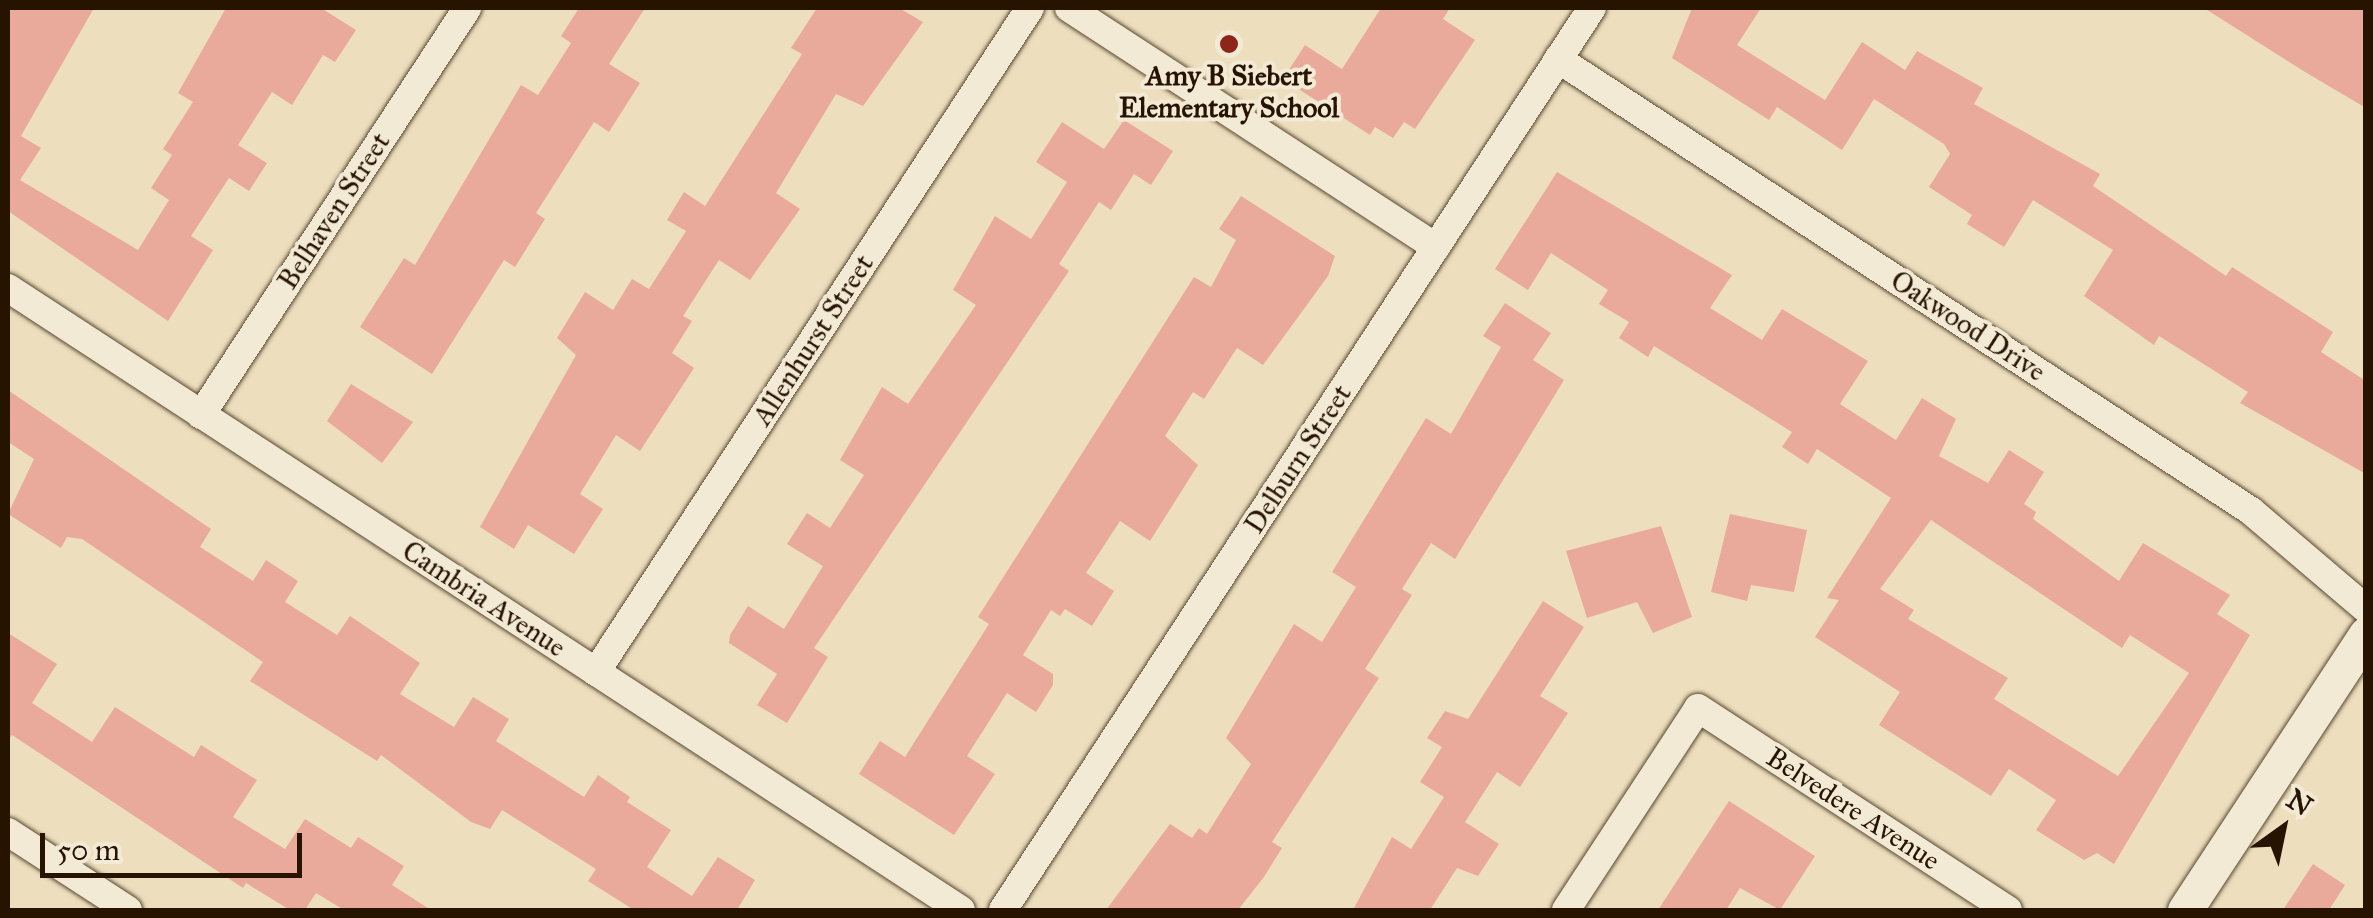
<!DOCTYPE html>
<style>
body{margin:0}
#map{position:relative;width:2373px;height:918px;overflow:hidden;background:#eddfbe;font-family:"IM FELL Great Primer",serif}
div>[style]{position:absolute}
.building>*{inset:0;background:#e9aa9b}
.roads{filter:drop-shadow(0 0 2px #584730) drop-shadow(0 0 2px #584730)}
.minor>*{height:28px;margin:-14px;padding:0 14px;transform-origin:14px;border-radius:14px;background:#f3ead5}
.tertiary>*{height:35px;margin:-17.5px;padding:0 17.5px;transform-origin:17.5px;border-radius:17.5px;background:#f3ead5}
.dots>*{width:28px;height:28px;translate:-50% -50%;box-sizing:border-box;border:5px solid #f3ead5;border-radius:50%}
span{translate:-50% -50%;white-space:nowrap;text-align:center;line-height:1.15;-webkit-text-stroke:8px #f3ead5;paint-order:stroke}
.poi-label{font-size:28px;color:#261400;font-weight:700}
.street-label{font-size:28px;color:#261400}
.frame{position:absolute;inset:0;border:10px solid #261400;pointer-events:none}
.north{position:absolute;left:2233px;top:778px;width:100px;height:100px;-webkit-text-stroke:8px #f3ead5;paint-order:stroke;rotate:33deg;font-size:28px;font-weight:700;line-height:40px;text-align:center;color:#261400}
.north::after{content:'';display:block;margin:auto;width:35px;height:45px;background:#261400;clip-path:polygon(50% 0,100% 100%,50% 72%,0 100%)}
.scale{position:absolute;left:40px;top:833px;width:262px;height:45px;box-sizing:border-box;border:5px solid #261400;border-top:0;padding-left:12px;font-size:30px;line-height:35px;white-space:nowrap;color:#261400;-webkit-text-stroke:8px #f3ead5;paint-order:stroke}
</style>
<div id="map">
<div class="building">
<div style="clip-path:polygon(8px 8px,94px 8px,21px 136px,41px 148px,20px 180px,138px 250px,169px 200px,151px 188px,172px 155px,163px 149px,193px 102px,178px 93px,226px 8px,321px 8px,356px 30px,335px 62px,323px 55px,292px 105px,272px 92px,238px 145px,267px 163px,249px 191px,229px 178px,191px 236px,213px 250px,168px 321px,8px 211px)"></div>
<div style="clip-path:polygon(579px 8px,645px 8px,609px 64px,640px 83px,609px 132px,594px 122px,536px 213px,545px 219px,515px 267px,504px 260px,432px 374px,360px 327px,404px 258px,415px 265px,521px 85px,538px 95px,571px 43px,561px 36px)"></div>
<div style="clip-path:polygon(817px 8px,899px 8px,923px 22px,863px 106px,836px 94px,776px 193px,800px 209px,750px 280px,719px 260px,683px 316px,692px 321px,672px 353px,694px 368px,640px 451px,616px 435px,580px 494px,603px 509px,574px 554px,528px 525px,514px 549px,480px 527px,576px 355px,557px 338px,585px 292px,613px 310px,632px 279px,649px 289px,686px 231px,667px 220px,684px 192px,705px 206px,802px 54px,791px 48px)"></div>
<div style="clip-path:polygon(1381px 8px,1450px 8px,1443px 19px,1475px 40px,1415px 129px,1404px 122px,1393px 138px,1375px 127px,1370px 135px,1283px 79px,1305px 45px,1342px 69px)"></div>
<div style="clip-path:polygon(1692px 8px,1761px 8px,1737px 45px,1825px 100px,1862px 42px,1905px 70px,1917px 51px,1983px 88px,1974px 104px,2100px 174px,2093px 186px,2226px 276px,2232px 267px,2333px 332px,2321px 352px,2366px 381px,2366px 474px,2240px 403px,2248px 392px,2159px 336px,2154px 345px,2084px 296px,2113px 250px,2033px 200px,2004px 247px,1967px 224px,1972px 215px,1929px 187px,1950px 154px,1944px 144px,1874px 99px,1842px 150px,1777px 107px,1769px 120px,1672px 58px)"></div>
<div style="clip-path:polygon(2204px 8px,2366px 8px,2366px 108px,2305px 72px)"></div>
<div style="clip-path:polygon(1124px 120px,1173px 151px,1151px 185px,1134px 174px,1111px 210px,1099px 202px,1059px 264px,1069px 271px,814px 648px,828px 657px,787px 723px,757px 705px,777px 674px,729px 643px,730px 635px,748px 606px,784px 629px,823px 566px,787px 544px,807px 513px,830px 528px,864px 475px,840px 460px,882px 387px,908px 404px,976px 305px,953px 290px,995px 216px,1031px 239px,1067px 182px,1036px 162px,1062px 122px,1104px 149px)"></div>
<div style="clip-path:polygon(evenodd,1557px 172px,1732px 275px,1710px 308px,1762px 340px,1782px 309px,1868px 361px,1840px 404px,1896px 440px,1922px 398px,1956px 419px,1939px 456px,1988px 483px,2009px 450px,2044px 472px,2024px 504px,2036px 512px,2033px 519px,2119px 581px,2143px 543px,2230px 595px,2217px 614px,2250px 635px,2114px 864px,2097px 853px,2084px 860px,2036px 830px,2056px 800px,2009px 769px,1991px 796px,1879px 725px,1900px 692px,1815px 637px,1839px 600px,1827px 598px,1891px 498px,1817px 449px,1808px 464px,1782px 447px,1792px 432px,1654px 346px,1648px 357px,1619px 338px,1629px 322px,1599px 304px,1608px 290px,1551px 253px,1528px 290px,1495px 269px,1557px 172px,1931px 520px,2122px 648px,2130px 635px,2189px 673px,2118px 776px,1994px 699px,2008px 678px,1908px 619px,1914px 610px,1880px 589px,1931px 520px)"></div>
<div style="clip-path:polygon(1241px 196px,1335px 256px,1328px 276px,1263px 365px,1237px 348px,1204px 399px,1193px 392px,1165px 436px,1198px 465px,1150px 541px,1120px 521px,1086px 573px,1114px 591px,1092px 626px,1065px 609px,1060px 616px,1051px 610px,1023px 655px,1053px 674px,1053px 685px,1036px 712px,1007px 693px,967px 756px,995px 774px,954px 835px,859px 774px,880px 741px,905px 757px,989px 624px,978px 617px,1194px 277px,1211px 287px,1236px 240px,1219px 229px)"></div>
<div style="clip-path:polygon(1505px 303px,1551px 333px,1533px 360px,1564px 380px,1455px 559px,1431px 543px,1402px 589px,1412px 595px,1365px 669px,1379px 678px,1272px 842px,1282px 848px,1264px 877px,1238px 910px,1106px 910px,1170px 824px,1192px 838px,1199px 828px,1207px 834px,1251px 764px,1226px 738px,1294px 624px,1322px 642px,1356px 587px,1332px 572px,1426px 418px,1451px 434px,1501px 347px,1483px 336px)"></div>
<div style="clip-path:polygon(351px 384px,413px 422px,382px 463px,327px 421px)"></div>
<div style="clip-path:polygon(8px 390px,211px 529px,200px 547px,253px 581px,266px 560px,298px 581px,285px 602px,337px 635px,350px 616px,420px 663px,400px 694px,454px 727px,473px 697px,509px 719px,496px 741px,584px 797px,598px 775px,630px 797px,627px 802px,671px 830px,647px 867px,692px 896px,718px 857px,755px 880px,737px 910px,634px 910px,588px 881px,596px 869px,502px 810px,490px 829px,471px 822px,381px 755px,377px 761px,250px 681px,263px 662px,82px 539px,67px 537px,61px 548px,8px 514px,34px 459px,8px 442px)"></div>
<div style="clip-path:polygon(1730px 514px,1807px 530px,1794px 592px,1751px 585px,1747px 601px,1711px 592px)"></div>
<div style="clip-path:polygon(1661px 526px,1692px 617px,1653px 633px,1637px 602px,1587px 618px,1566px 551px)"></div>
<div style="clip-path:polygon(1543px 601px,1584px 627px,1540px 696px,1568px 713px,1520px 787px,1497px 772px,1465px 822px,1499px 844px,1478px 876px,1457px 868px,1430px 910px,1353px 910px,1392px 837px,1411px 849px,1444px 797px,1420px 782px,1442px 747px,1427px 738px,1445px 711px,1468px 719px)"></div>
<div style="clip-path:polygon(8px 633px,57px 664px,32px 703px,92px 742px,115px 707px,194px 757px,201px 745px,257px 780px,233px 817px,285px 849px,305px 819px,351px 848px,358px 837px,404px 866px,392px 885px,431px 910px,344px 910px,316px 893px,305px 910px,290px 910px,246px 883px,243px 888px,12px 735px,8px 741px)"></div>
<div style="clip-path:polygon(1729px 801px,1815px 856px,1780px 910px,1740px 888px,1726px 910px,1658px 910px)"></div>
<div style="clip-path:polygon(2313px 864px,2345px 885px,2329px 910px,2283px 910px)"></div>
</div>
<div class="roads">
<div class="minor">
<div style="left:1069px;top:8px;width:438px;rotate:33.1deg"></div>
<div style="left:1558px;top:59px;width:827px;rotate:33.11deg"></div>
<div style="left:2251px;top:511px;width:151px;rotate:40.4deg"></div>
<div style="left:8px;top:288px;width:1138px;rotate:33.13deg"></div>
<div style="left:201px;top:415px;width:486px;rotate:-56.8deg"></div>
<div style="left:596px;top:672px;width:793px;rotate:-56.83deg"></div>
<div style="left:8px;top:832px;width:143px;rotate:33deg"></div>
<div style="left:1003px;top:910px;width:1077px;rotate:-56.86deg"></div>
<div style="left:1566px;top:910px;width:241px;rotate:-56.8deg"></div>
<div style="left:1698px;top:708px;width:370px;rotate:33.1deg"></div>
</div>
<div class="tertiary">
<div style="left:2185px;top:910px;width:330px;rotate:-56.7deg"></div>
</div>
</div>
<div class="dots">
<div style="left:1229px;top:44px;background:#8f2418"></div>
</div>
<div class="poi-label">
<span style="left:1229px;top:92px">Amy B Siebert<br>Elementary School</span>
</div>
<div class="street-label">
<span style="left:334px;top:211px;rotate:-57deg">Belhaven Street</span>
<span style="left:1968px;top:326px;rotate:33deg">Oakwood Drive</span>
<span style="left:813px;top:340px;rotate:-57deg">Allenhurst Street</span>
<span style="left:1298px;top:459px;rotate:-57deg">Delburn Street</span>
<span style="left:484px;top:599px;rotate:33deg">Cambria Avenue</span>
<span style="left:1853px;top:809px;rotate:33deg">Belvedere Avenue</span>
</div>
<div class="frame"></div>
<div class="north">N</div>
<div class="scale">50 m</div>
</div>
